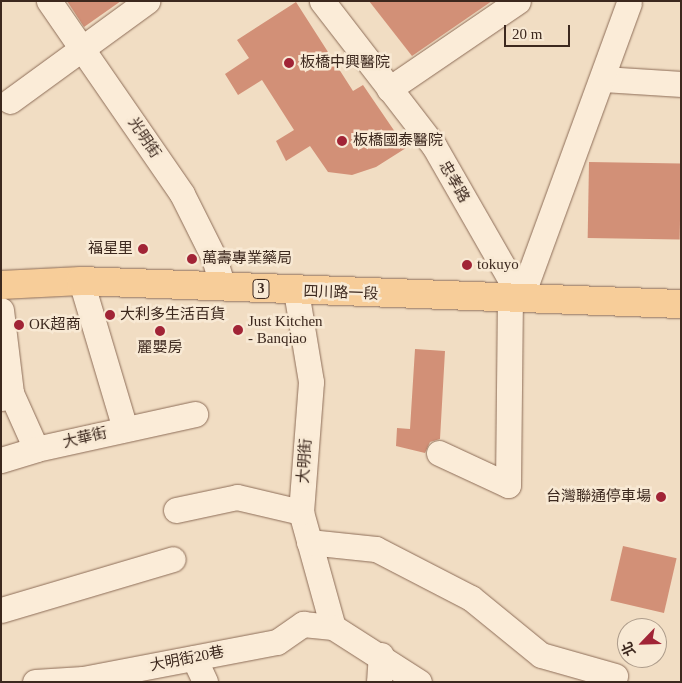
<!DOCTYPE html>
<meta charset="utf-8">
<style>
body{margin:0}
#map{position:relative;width:682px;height:683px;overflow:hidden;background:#f1ddc3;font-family:"Times New Roman","Noto Sans TC",serif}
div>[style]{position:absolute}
.building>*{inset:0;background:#d29077;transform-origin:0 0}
.roads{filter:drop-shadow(0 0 1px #8d6d58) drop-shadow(0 0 1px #8d6d58)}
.minor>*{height:25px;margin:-12.5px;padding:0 12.5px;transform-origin:12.5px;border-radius:12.5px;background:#fbecd8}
.major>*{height:28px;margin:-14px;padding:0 14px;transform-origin:14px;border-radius:14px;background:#f7cd99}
.dots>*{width:14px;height:14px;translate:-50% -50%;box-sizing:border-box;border:2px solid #f8e9d4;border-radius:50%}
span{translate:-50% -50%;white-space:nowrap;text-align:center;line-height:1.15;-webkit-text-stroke:5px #f8e9d4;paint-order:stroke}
.shield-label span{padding:1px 4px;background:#f8e9d4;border:1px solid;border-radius:4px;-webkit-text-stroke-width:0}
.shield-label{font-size:14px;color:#3c281e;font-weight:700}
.poi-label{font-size:15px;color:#3c281e}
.left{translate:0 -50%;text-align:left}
.right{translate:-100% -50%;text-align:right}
.street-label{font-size:15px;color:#3c281e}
.frame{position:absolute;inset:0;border:2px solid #3c281e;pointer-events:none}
.north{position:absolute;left:617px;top:618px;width:50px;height:50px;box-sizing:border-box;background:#f8e9d4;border:1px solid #ad9c8b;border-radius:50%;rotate:246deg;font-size:14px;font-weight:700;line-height:20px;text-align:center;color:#3c281e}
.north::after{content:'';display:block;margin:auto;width:18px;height:22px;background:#a12436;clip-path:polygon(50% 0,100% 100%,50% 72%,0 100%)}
.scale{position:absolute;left:504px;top:25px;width:66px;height:22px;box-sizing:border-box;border:2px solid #3c281e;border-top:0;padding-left:6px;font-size:15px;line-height:18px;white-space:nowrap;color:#3c281e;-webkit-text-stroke:4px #f8e9d4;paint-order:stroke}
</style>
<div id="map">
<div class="building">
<div style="clip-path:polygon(67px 1px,121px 1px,84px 27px)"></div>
<div style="clip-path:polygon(369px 1px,492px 1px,412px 56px)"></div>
<div style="clip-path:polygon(296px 2px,353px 91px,363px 85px,406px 148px,376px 167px,352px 175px,328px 172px,310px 146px,286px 161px,276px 141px,294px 130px,262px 80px,238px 95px,225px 74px,249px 58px,237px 40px)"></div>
<div style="left:589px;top:162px;width:92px;height:76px;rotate:1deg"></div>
<div style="clip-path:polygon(415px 349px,445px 351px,440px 439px,430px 442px,425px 453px,396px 446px,397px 428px,410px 429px)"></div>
<div style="left:623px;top:546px;width:55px;height:56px;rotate:13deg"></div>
</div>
<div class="roads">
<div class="minor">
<div style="left:49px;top:1px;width:234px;rotate:55.4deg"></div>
<div style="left:182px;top:194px;width:72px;rotate:63.4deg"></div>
<div style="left:214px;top:258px;width:28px;rotate:73deg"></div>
<div style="left:322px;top:1px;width:183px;rotate:52.3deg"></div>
<div style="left:434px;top:146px;width:175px;rotate:60.2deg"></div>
<div style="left:604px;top:79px;width:77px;rotate:3.7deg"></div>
<div style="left:389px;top:89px;width:156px;rotate:-34.3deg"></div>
<div style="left:10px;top:101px;width:170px;rotate:-36.1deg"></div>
<div style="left:81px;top:281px;width:154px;rotate:73.4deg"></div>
<div style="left:296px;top:291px;width:92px;rotate:80.6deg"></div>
<div style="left:311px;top:382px;width:130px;rotate:94.4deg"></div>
<div style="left:301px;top:512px;width:119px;rotate:74.5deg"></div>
<div style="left:521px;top:298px;width:314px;rotate:-69.9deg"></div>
<div style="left:1px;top:310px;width:84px;rotate:83.1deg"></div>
<div style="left:11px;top:393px;width:11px;rotate:153deg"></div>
<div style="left:11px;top:393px;width:61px;rotate:65.9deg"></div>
<div style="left:36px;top:449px;width:163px;rotate:-12.4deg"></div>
<div style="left:439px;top:453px;width:76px;rotate:24.9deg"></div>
<div style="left:508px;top:485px;width:186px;rotate:-89.4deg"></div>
<div style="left:1px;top:460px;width:37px;rotate:-17deg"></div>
<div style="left:176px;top:510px;width:62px;rotate:-12deg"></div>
<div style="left:237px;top:497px;width:66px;rotate:13.2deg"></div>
<div style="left:309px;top:542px;width:67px;rotate:6deg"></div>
<div style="left:376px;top:549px;width:107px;rotate:27.3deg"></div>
<div style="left:471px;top:598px;width:90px;rotate:39.2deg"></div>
<div style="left:541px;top:655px;width:77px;rotate:15.8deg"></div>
<div style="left:1px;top:610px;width:179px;rotate:-16.5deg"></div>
<div style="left:194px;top:658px;width:26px;rotate:65deg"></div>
<div style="left:35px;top:682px;width:48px;rotate:-3.6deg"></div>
<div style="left:83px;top:679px;width:197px;rotate:-10.8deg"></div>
<div style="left:277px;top:642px;width:32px;rotate:-35deg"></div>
<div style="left:303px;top:624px;width:30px;rotate:6deg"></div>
<div style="left:333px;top:627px;width:102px;rotate:32.6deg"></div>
<div style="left:379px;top:682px;width:27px;rotate:-86deg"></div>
</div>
<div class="major">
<div style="left:1px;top:285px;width:80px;rotate:-2.9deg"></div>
<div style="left:81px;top:281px;width:600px;rotate:2.2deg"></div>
</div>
</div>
<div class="dots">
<div style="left:289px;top:63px;background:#a12436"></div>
<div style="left:342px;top:141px;background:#a12436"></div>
<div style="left:143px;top:249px;background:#a12436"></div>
<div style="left:192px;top:259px;background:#a12436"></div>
<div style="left:467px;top:265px;background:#a12436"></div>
<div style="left:110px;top:315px;background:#a12436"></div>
<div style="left:19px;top:325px;background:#a12436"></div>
<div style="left:238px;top:330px;background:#a12436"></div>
<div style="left:160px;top:331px;background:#a12436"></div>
<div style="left:661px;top:497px;background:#a12436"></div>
</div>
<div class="shield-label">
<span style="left:261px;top:289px">3</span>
</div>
<div class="poi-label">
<span class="left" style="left:300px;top:63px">板橋中興醫院</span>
<span class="left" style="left:353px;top:141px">板橋國泰醫院</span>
<span class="right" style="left:133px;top:249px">福星里</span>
<span class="left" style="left:202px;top:259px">萬壽專業藥局</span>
<span class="left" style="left:477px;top:265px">tokuyo</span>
<span class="left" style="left:120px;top:315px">大利多生活百貨</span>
<span class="left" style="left:248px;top:330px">Just Kitchen<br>- Banqiao</span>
<span class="left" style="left:29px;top:325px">OK超商</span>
<span style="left:160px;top:348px">麗嬰房</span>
<span class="right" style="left:651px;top:497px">台灣聯通停車場</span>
</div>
<div class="street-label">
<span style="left:144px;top:138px;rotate:56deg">光明街</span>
<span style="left:454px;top:182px;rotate:60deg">忠孝路</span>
<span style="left:341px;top:293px;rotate:2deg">四川路一段</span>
<span style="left:85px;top:438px;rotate:-13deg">大華街</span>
<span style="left:305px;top:461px;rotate:-86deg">大明街</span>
<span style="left:187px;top:659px;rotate:-11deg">大明街20巷</span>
</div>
<div class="frame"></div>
<div class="north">北</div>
<div class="scale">20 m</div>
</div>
